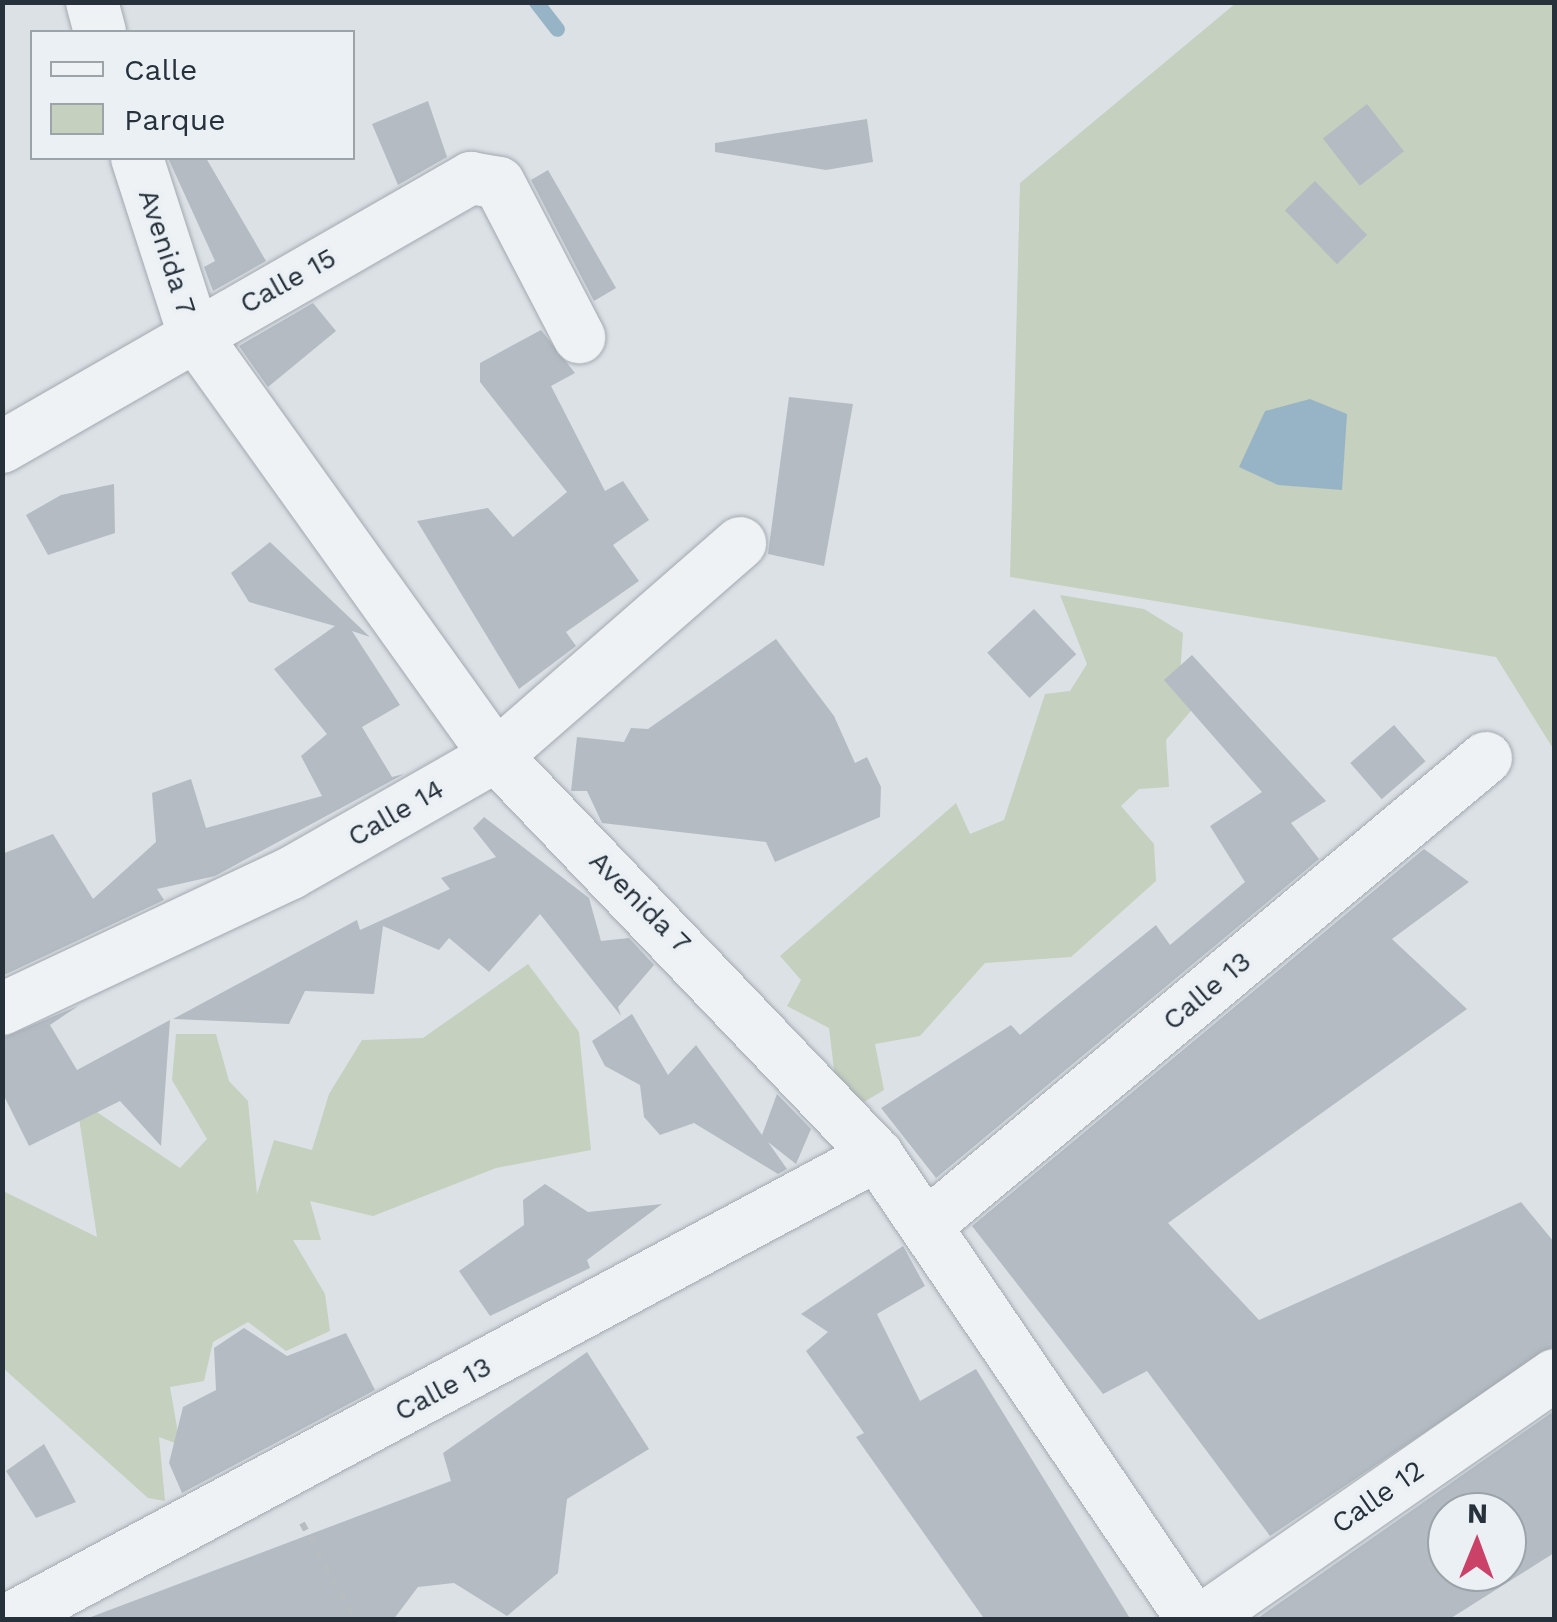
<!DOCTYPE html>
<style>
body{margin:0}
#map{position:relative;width:1557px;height:1622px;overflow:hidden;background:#dce1e6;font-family:"Work Sans",sans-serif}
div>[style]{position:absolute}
.green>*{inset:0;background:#c5d0be}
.water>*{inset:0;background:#97b4c6}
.stream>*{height:15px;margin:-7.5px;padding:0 7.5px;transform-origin:7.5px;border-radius:7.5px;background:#97b4c6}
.building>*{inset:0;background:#b4bbc3;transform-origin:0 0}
.path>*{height:6px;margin-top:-3px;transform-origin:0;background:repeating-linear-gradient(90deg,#b7bcc1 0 8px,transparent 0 16px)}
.roads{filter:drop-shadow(0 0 2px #a2a9b0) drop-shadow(0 0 2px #a2a9b0)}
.minor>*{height:52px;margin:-26px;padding:0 26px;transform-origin:26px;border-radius:26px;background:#eff2f5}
span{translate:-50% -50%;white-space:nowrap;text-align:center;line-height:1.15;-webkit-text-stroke:8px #ebf0f4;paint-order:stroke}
.street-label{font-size:28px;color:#26313c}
.frame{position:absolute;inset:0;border:5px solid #26313c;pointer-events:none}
.legend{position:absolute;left:30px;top:30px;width:325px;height:130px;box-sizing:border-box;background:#ebf0f4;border:2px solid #9ca4aa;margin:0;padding:12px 18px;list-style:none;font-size:30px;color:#26313c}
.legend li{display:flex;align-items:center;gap:20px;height:50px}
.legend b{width:50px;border:2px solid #9ca4aa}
.north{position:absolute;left:1427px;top:1492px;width:100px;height:100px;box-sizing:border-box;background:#ebf0f4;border:2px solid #9ca4aa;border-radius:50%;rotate:1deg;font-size:28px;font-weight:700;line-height:40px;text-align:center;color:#26313c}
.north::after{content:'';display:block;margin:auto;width:35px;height:45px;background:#ca4268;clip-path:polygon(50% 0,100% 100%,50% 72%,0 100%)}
</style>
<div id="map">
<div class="green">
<div style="clip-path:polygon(1236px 3px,1554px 3px,1554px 750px,1496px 657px,1010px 577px,1020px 183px)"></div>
<div style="clip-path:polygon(1060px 595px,1144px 609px,1183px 633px,1180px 675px,1196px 705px,1166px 740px,1169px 787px,1139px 789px,1121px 806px,1154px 844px,1156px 881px,1071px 957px,985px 963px,920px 1036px,875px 1044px,884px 1090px,864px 1102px,835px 1078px,829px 1028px,787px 1006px,801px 980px,780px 956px,956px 803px,970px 834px,1004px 820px,1045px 694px,1070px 691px,1087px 664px)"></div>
<div style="clip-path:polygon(528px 964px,579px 1032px,591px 1150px,496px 1168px,373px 1216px,310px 1201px,321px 1240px,293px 1240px,325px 1294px,330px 1331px,286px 1351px,248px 1322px,213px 1342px,204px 1381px,170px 1387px,180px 1445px,159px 1437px,165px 1501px,148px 1498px,3px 1368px,3px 1191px,97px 1237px,76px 1098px,180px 1168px,207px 1139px,172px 1080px,176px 1034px,216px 1034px,229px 1081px,248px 1101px,257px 1194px,274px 1140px,312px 1150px,329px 1094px,362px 1040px,423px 1038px)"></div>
</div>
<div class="water">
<div style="clip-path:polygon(1310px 399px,1347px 414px,1342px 490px,1278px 485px,1239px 467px,1265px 411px)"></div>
</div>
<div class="stream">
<div style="left:536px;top:2px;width:34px;rotate:52deg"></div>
</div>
<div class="building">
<div style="clip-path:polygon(428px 101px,447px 157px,398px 185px,372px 124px)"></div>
<div style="left:1367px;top:104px;width:60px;height:56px;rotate:52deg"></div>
<div style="clip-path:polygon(867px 119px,873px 162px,826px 170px,715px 152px,715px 143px)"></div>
<div style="clip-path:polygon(168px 158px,206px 158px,266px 261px,213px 291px,204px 267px,215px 261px)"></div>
<div style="clip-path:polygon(548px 170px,616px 288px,594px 301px,531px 180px)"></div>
<div style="left:1315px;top:181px;width:75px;height:42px;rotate:46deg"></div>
<div style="clip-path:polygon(313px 303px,336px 331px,268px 387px,239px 346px)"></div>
<div style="clip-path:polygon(541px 330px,575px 373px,551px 386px,605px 491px,623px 481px,649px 520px,613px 545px,639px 581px,566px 632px,576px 646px,519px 689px,417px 521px,488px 508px,513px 537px,567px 492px,480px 382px,480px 363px)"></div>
<div style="clip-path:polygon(789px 397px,853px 404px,824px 566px,768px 554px)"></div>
<div style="clip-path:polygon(114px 484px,115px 533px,48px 555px,26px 515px,61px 495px)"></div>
<div style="clip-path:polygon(270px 542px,370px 637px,352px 631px,400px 705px,362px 727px,392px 777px,404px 774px,215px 876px,157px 889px,164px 900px,2px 976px,2px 854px,53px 834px,93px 899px,156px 842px,152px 793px,191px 779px,206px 828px,322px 796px,301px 756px,327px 734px,274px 669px,335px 626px,249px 602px,231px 573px)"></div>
<div style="left:1034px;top:609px;width:62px;height:64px;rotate:47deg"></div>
<div style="clip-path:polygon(776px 639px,834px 716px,855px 763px,867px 757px,881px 787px,880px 817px,775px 862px,766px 842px,602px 823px,587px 791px,571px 791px,577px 737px,624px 742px,631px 728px,648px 729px)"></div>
<div style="clip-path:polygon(1192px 655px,1326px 801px,1291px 823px,1319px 859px,936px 1178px,881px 1108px,1011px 1025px,1020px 1035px,1156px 925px,1170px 945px,1245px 882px,1210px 826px,1262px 792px,1164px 680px)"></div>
<div style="left:1394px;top:725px;width:48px;height:58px;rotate:49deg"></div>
<div style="clip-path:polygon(484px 817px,589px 898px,601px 941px,629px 938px,654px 965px,618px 1007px,621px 1016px,540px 914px,489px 972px,449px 938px,439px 950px,383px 926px,374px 994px,305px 991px,289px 1024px,173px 1019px,357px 920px,360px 930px,450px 889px,441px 878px,496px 857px,473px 828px)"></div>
<div style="clip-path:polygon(1424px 849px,1469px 882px,1392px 939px,1467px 1009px,1168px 1223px,1259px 1320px,1521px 1202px,1554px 1242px,1554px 1346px,1270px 1536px,1147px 1371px,1103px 1394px,972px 1226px)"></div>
<div style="clip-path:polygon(78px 1006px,50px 1025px,77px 1070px,170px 1020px,161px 1146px,120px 1101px,29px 1146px,2px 1092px,2px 1038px)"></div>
<div style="clip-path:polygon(632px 1014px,668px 1075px,696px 1045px,762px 1135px,777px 1094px,811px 1129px,796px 1164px,768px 1142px,787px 1169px,778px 1174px,694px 1123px,660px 1135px,644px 1117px,640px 1085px,605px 1066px,592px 1041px)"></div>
<div style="clip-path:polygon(545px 1184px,588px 1212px,662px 1204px,587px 1260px,590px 1268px,490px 1316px,459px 1271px,524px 1225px,523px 1200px)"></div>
<div style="clip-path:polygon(903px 1246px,925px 1286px,877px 1314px,920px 1401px,976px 1369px,1131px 1620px,985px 1620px,856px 1437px,864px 1433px,806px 1351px,828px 1332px,801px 1314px)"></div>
<div style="clip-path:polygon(244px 1328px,287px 1356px,346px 1333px,375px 1390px,182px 1493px,169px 1463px,183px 1407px,216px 1390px,214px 1348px)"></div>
<div style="clip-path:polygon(587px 1352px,649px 1449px,567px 1499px,558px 1573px,507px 1616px,454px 1583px,418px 1587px,393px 1620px,83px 1620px,451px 1481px,443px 1453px)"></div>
<div style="clip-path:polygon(evenodd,1554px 1411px,1554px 1553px,1448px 1620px,1255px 1620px,1554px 1411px,1447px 1512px,1507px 1512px,1507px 1572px,1447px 1572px,1447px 1512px)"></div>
<div style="clip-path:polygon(44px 1444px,76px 1502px,36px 1518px,6px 1471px)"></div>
</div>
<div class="path">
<div style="left:302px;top:1523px;width:111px;rotate:61.3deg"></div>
</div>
<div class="roads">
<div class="minor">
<div style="left:92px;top:2px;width:31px;rotate:75deg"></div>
<div style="left:137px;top:158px;width:185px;rotate:72.1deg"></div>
<div style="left:194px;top:334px;width:519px;rotate:54.41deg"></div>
<div style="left:496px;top:756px;width:552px;rotate:46.32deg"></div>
<div style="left:877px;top:1155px;width:562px;rotate:55.8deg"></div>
<div style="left:2px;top:447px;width:541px;rotate:-29.84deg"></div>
<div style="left:471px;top:178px;width:28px;rotate:10deg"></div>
<div style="left:499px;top:183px;width:174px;rotate:62.5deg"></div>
<div style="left:2px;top:1009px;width:319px;rotate:-25.2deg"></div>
<div style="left:291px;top:873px;width:236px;rotate:-29.7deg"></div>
<div style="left:496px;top:756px;width:324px;rotate:-41.1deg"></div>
<div style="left:928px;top:1224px;width:727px;rotate:-39.87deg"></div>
<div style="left:8px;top:1620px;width:986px;rotate:-28.15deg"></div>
<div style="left:1202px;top:1620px;width:429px;rotate:-34.8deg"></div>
</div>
</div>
<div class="street-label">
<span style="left:167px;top:252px;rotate:72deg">Avenida 7</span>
<span style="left:288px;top:281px;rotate:-29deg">Calle 15</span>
<span style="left:396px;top:813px;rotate:-30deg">Calle 14</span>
<span style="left:640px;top:902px;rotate:45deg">Avenida 7</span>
<span style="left:1207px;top:991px;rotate:-40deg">Calle 13</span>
<span style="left:443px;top:1389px;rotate:-28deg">Calle 13</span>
<span style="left:1378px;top:1497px;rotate:-35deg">Calle 12</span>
</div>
<div class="frame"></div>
<ul class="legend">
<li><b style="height:12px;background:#eff2f5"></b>Calle</li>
<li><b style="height:28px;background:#c5d0be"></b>Parque</li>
</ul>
<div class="north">N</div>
</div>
